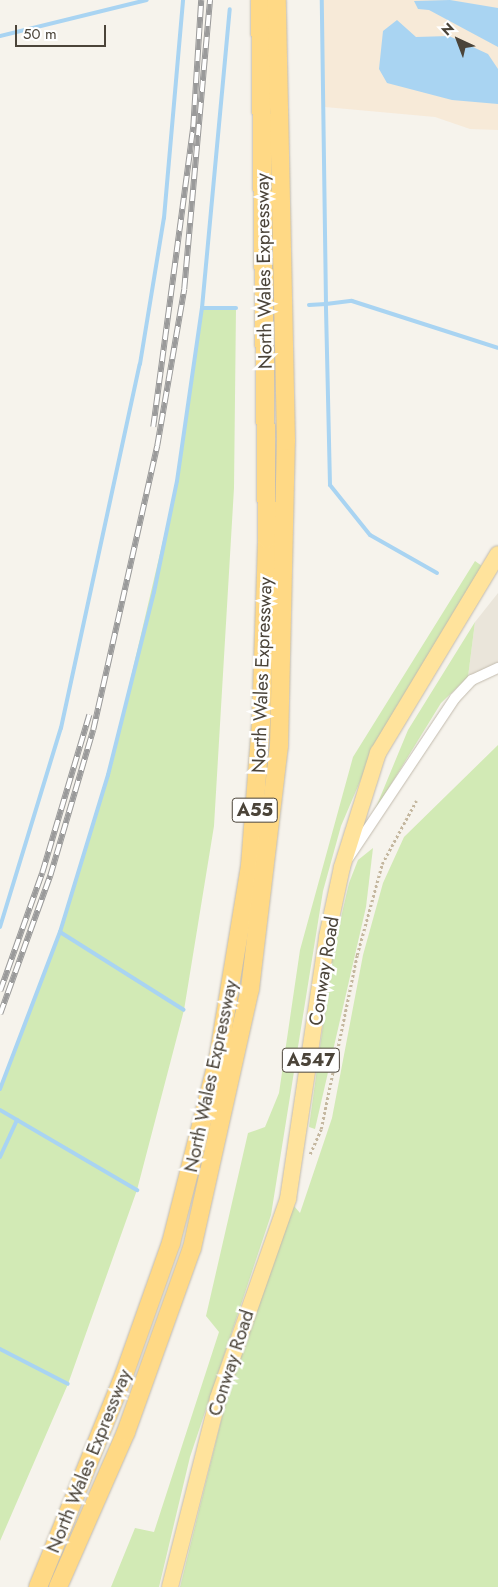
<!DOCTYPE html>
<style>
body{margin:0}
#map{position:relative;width:498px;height:1587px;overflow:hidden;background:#f6f3ec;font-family:Jost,sans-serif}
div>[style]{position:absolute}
.residential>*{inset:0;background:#eae5da}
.commercial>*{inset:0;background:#f7ead8}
.green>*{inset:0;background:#d2eab5}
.water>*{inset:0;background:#a9d4f2}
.stream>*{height:4px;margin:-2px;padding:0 2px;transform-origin:2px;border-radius:2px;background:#a9d4f2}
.path>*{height:2.5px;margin-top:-1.25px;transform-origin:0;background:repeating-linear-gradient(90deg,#c4b79f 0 2.5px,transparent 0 5px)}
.roads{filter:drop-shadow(0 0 1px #c2bbae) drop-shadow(0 0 1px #c2bbae)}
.minor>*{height:10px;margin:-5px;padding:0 5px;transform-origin:5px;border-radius:5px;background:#fff}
.primary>*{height:16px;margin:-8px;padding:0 8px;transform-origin:8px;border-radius:8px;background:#ffe39c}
.trunk>*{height:18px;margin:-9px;padding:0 9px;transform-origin:9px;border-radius:9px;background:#ffd985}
.rail>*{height:5.5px;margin-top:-2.75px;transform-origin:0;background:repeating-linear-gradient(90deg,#fff 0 11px,#9a9a9a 0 22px);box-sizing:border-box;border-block:1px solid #9a9a9a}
span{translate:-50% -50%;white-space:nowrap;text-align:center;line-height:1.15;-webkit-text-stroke:5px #fff;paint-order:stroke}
.shield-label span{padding:1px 4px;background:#fff;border:1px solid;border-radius:4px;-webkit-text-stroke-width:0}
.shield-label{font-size:18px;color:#4b4439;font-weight:700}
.street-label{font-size:19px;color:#4b4439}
.north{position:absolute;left:433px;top:15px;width:50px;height:50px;-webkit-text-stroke:4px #fff;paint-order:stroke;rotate:317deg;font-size:14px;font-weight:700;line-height:20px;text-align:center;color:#4b4439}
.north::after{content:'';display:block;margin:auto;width:18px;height:22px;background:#4b4439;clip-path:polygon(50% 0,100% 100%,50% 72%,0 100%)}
.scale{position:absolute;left:15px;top:25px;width:91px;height:22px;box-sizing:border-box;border:2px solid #4b4439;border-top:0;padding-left:6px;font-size:15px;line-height:18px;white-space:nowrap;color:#4b4439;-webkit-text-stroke:4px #fff;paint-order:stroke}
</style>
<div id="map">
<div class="residential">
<div style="clip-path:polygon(498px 593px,498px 663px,468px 677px,475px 622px)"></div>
</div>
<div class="commercial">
<div style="clip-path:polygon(322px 0,498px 0,498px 130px,470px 129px,435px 117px,325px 107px)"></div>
</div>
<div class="green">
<div style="clip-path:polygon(202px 308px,236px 308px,234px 488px,214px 826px,184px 1010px,137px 1190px,68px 1384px,0 1541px,0 1089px,60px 932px,108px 775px,177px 481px)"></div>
<div style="clip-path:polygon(475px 561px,482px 566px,373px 751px,341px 826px,323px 891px,271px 1215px,190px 1457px,159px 1587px,111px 1587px,135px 1528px,154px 1532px,219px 1332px,206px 1316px,248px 1133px,265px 1127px,279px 1093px,300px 950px,353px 757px)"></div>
<div style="clip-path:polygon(475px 622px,468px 677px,441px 703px,374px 812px,408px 730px)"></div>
<div style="clip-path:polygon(498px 745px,498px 1587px,180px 1587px,226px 1401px,270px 1269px,294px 1206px,300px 1213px,332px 1118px,363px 955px,383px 883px,404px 837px)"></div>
<div style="clip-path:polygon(373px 848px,366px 907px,315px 1129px,309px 1127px,333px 952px,349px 883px,358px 860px)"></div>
</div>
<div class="water">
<div style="clip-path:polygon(450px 0,498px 8px,498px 47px,429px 10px,418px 9px,414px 1px)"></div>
<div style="clip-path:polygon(397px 20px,416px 37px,449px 36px,488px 54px,498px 69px,498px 104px,452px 100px,387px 83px,379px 69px,383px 31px)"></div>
</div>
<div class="stream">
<div style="left:0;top:36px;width:151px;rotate:-13.8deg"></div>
<div style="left:309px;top:305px;width:17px;rotate:-3deg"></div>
<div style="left:326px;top:304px;width:304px;rotate:-90.8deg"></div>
<div style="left:202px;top:308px;width:34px"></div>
<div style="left:437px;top:573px;width:77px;rotate:-150.4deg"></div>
<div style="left:370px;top:535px;width:64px;rotate:-128.7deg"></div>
<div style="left:330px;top:485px;width:181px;rotate:-91.3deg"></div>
<div style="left:326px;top:304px;width:26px;rotate:-7deg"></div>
<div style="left:352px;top:301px;width:153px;rotate:17.8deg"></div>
<div style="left:0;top:927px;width:208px;rotate:-73deg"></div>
<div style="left:61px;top:728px;width:372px;rotate:-77.8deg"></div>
<div style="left:140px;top:364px;width:148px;rotate:-80.7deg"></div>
<div style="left:164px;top:218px;width:219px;rotate:-85deg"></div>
<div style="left:60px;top:932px;width:146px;rotate:32.2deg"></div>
<div style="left:0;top:1089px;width:168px;rotate:-69.1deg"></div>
<div style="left:60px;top:932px;width:164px;rotate:-73deg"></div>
<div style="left:108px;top:775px;width:189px;rotate:-75.9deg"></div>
<div style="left:154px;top:592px;width:113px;rotate:-78.3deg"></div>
<div style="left:177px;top:481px;width:175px;rotate:-81.8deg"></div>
<div style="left:202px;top:308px;width:300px;rotate:-84.7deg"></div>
<div style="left:0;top:1110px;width:159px;rotate:30.3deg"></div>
<div style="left:0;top:1157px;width:41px;rotate:-65.3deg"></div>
<div style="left:0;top:1349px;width:76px;rotate:27.2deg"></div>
</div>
<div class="path">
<div style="left:310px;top:1154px;width:27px;rotate:-66deg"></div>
<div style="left:321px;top:1129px;width:178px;rotate:-78.3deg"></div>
<div style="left:357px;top:955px;width:94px;rotate:-74.6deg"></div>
<div style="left:382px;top:864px;width:72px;rotate:-61.6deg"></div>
</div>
<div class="roads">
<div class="minor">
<div style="left:349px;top:857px;width:191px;rotate:-56.3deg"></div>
<div style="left:455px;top:698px;width:25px;rotate:-47deg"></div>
<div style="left:472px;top:680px;width:29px;rotate:-25deg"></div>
</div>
<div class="primary">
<div style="left:170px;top:1587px;width:195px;rotate:-75.7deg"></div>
<div style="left:218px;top:1398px;width:211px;rotate:-70.6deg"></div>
<div style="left:288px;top:1199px;width:265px;rotate:-81.5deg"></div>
<div style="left:327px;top:937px;width:72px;rotate:-77.9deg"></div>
<div style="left:342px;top:867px;width:120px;rotate:-72.5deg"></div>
<div style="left:378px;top:753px;width:232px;rotate:-58.9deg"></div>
</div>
<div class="trunk">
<div style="left:38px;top:1587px;width:229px;rotate:-67.9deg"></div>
<div style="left:124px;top:1375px;width:140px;rotate:-70.4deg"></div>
<div style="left:171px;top:1243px;width:190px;rotate:-75.7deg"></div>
<div style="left:218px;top:1059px;width:196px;rotate:-80.6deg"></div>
<div style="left:250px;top:866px;width:143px;rotate:-85.6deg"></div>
<div style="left:261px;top:723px;width:184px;rotate:-88.1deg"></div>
<div style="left:267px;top:539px;width:539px;rotate:-90.74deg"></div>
<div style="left:58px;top:1587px;width:169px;rotate:-66.3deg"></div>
<div style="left:126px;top:1432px;width:195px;rotate:-70.3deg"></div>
<div style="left:192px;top:1248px;width:265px;rotate:-77.4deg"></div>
<div style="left:250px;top:989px;width:245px;rotate:-83.2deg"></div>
<div style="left:279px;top:746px;width:305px;rotate:-88.7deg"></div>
<div style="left:286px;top:441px;width:441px;rotate:-91.2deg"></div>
</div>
</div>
<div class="rail">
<div style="left:153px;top:427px;width:303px;rotate:-82.4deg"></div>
<div style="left:193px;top:127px;width:127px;rotate:-86.4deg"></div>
<div style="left:0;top:991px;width:125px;rotate:-70.4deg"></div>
<div style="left:42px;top:873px;width:165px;rotate:-73.4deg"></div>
<div style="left:0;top:1014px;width:147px;rotate:-70.1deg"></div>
<div style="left:50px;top:876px;width:152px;rotate:-73.6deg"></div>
<div style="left:93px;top:730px;width:291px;rotate:-77.3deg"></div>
<div style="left:157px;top:446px;width:159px;rotate:-80.2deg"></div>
<div style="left:184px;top:289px;width:290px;rotate:-84.9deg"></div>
</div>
<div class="shield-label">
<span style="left:255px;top:810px">A55</span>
<span style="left:311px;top:1060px">A547</span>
</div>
<div class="street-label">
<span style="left:264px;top:271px;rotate:-91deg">North Wales Expressway</span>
<span style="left:262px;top:675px;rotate:-88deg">North Wales Expressway</span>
<span style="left:324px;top:971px;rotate:-81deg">Conway Road</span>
<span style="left:211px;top:1076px;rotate:-78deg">North Wales Expressway</span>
<span style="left:231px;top:1363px;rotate:-72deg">Conway Road</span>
<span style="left:89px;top:1461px;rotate:-68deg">North Wales Expressway</span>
</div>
<div class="north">N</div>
<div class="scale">50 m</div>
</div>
